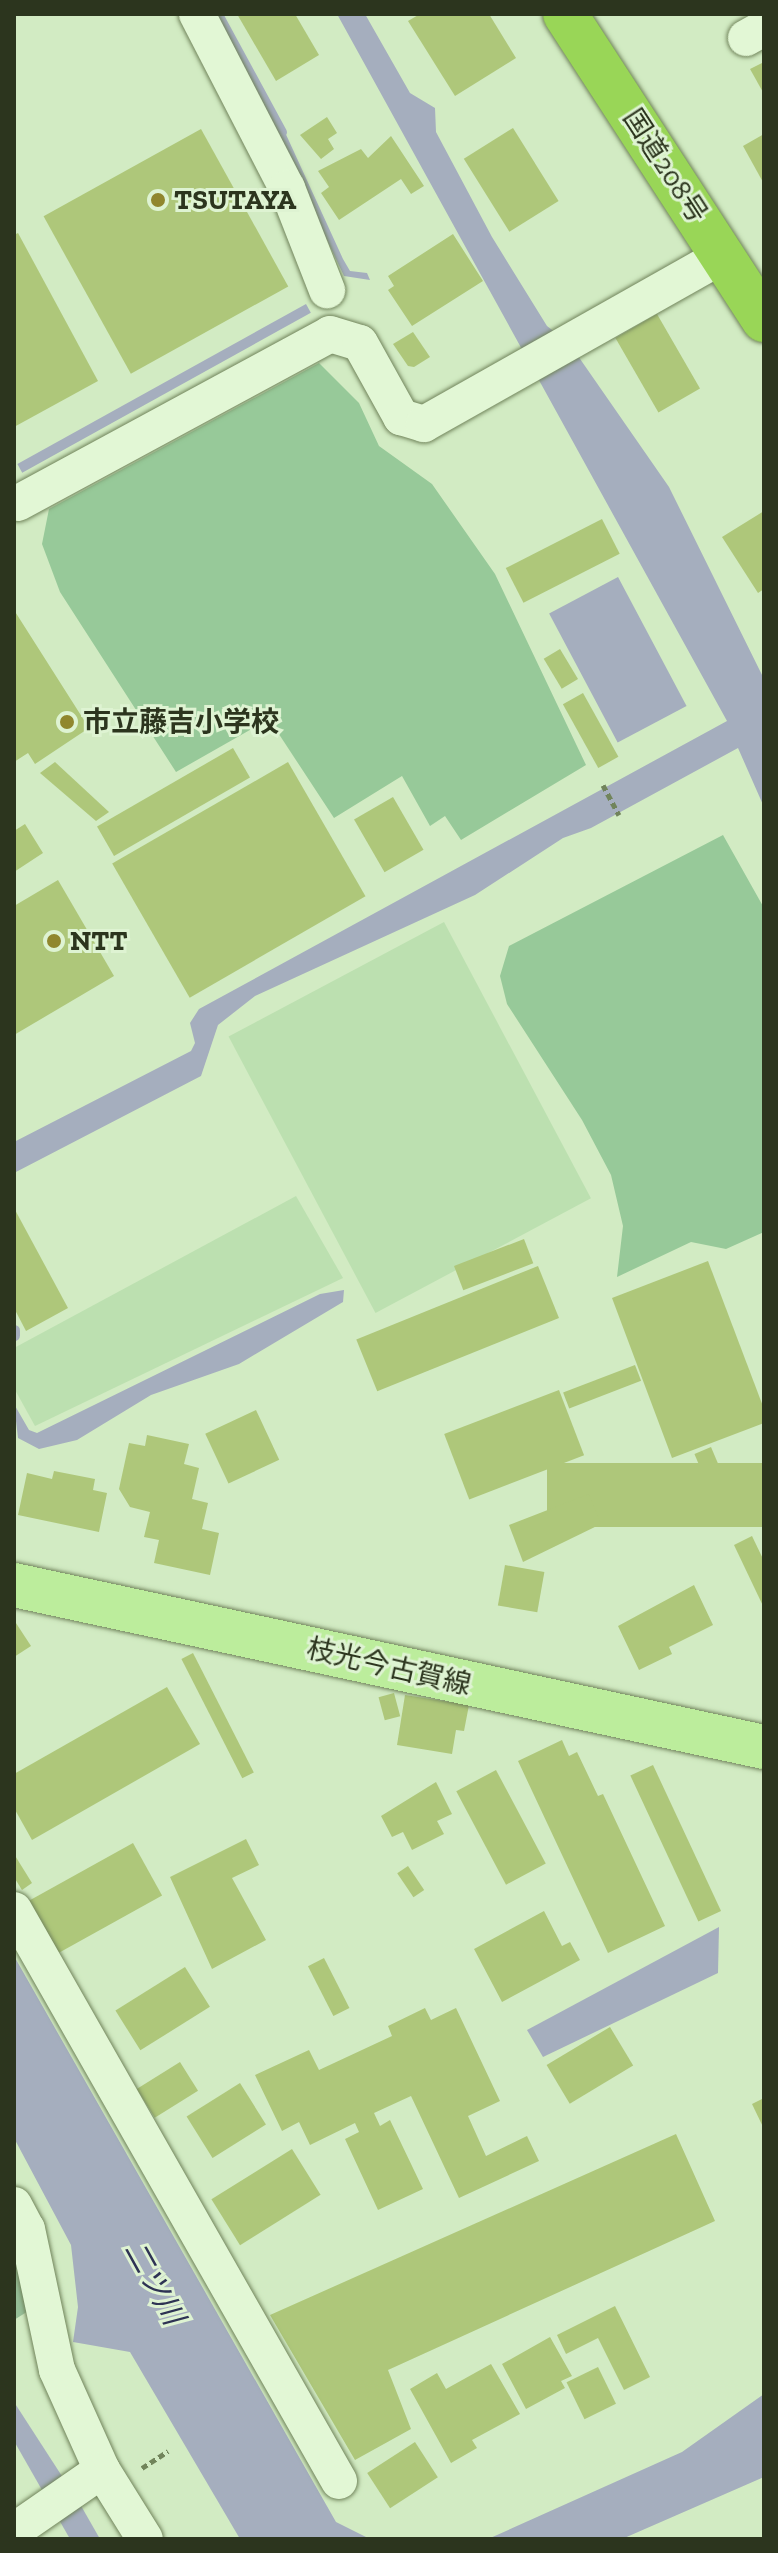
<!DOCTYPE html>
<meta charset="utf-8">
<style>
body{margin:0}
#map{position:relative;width:778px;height:2553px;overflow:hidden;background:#d2ebc3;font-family:"Zilla Slab","Noto Sans JP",serif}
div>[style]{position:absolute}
.farmland>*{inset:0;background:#bce0b0;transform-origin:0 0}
.green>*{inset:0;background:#97c999}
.cemetery>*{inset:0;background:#96be98}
.water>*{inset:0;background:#a5aebe;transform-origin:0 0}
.stream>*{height:11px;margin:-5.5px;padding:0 5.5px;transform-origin:5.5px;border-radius:5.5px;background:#a5aebe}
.building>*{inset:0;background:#aec77a;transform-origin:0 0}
.path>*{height:5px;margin-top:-2.5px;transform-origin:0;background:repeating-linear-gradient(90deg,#71845b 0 6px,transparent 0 10px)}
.roads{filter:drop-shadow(0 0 2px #71845b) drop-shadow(0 0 2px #71845b)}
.minor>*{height:36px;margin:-18px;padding:0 18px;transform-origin:18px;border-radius:18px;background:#e2f7d5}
.major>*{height:44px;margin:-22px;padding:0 22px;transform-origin:22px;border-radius:22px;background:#bced9c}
.highway>*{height:44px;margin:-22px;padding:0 22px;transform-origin:22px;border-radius:22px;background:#99d657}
.dots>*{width:22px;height:22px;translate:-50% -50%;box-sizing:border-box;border:4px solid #def3d2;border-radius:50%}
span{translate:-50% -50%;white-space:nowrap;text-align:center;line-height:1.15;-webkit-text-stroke:6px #def3d2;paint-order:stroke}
.street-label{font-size:28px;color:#2c351e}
.poi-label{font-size:28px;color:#2c351e;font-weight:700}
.left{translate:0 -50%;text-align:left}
.water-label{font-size:30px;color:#2e3354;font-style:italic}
.frame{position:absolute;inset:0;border:16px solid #2c351e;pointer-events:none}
</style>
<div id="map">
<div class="farmland">
<div style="left:444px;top:922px;width:313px;height:244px;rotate:62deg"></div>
<div style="clip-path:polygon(296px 1196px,343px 1278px,35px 1426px,14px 1388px,14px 1348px)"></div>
</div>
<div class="green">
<div style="clip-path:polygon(319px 363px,359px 403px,379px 446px,432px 484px,495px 574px,586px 765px,461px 840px,445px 816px,430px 826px,402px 776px,334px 818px,269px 719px,176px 772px,60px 592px,42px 544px,49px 509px)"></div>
<div style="clip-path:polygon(723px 835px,764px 908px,764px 1232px,726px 1249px,691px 1242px,617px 1277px,623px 1226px,611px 1175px,582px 1120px,507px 1004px,500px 976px,509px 946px)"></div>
</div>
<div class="cemetery">
<div style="clip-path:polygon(14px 2229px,33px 2308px,14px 2320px)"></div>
</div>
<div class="water">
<div style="clip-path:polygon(337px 14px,365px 14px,410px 93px,435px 108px,436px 132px,492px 237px,547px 326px,569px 343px,669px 487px,764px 679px,764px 807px,738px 748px,591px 828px,563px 838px,475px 895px,255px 996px,218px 1025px,201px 1076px,14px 1173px,14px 1142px,191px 1051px,195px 1043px,190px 1023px,199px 1009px,727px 721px)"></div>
<div style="clip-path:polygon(278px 117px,343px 259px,350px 271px,367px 273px,370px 280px,344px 276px,271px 122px)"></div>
<div style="left:306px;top:304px;width:10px;height:330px;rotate:61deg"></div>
<div style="left:618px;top:577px;width:146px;height:78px;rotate:62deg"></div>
<div style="clip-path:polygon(344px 1290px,343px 1302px,239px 1364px,151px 1395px,77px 1440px,39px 1449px,18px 1438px,14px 1404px,29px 1430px,37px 1433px,320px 1294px)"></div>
<div style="clip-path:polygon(719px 1927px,718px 1973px,543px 2057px,527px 2030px)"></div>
<div style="clip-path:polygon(14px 1956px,336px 2522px,370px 2539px,240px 2539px,130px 2352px,73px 2342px,78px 2307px,71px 2245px,14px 2138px)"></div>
<div style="clip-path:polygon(764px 2394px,764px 2477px,622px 2539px,488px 2539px,682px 2452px)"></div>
<div style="clip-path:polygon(14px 2402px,80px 2504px,100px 2539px,70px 2539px,14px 2441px)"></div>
</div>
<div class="stream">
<div style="left:217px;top:14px;width:134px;rotate:61.5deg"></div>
<div style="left:14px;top:1330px;width:5px;rotate:90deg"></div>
</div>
<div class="building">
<div style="clip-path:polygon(237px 14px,295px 14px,319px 55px,276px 81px)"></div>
<div style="clip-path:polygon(420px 14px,489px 14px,516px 58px,455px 96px,408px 21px)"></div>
<div style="clip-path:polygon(764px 62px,764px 94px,750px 69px)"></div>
<div style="clip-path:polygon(327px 117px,337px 133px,328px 139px,334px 149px,321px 159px,300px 135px)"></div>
<div style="left:513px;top:128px;width:86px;height:58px;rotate:58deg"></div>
<div style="left:201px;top:129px;width:180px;height:180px;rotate:61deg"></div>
<div style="clip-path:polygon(764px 134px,764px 184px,743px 146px)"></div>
<div style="clip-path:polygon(391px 136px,424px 186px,411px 194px,401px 179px,339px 220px,321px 193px,329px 187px,318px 171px,361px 149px,368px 158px)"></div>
<div style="clip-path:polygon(18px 233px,98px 381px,14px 427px,14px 235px)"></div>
<div style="clip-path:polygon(453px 234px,483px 281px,412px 326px,388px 290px,394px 286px,388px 276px)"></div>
<div style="left:657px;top:314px;width:86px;height:48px;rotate:60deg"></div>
<div style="clip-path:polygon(413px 332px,430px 357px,414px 367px,408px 366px,393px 344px)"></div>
<div style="clip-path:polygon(764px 511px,764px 589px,758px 593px,722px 537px)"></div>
<div style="left:602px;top:519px;width:39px;height:108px;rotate:63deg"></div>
<div style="clip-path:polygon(14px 610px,89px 728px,35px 764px,28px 753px,14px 762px)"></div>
<div style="left:560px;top:649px;width:35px;height:19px;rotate:59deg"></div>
<div style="left:583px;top:693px;width:73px;height:23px;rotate:61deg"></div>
<div style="left:233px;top:748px;width:34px;height:157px;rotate:60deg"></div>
<div style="clip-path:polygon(55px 762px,109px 812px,96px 821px,40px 773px)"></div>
<div style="left:288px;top:762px;width:155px;height:203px;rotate:60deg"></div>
<div style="left:393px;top:797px;width:61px;height:45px;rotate:60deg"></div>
<div style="clip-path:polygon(25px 824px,43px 853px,14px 872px,14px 831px)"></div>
<div style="clip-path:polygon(58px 880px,114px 976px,14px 1035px,14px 906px)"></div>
<div style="clip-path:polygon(14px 1208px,68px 1308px,26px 1331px,14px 1308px)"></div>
<div style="left:524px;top:1239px;width:26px;height:75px;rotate:69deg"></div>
<div style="clip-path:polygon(708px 1261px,764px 1409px,764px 1423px,672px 1458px,612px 1298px)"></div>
<div style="left:538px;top:1266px;width:56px;height:196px;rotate:68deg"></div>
<div style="left:635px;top:1365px;width:17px;height:77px;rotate:69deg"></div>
<div style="left:559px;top:1390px;width:70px;height:123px;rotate:69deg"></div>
<div style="left:256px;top:1410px;width:55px;height:56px;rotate:65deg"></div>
<div style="clip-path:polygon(147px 1435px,189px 1444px,184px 1464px,199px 1468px,192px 1499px,208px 1503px,202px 1529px,219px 1533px,210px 1575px,154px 1563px,159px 1540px,144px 1537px,150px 1512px,130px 1507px,119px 1489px,129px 1443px,145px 1446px)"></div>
<div style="left:711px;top:1447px;width:26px;height:18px;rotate:67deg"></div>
<div style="left:764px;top:1463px;width:64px;height:217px;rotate:90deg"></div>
<div style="clip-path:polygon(54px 1471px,95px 1479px,93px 1490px,107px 1493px,99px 1532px,18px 1515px,27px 1473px,52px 1479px)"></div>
<div style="clip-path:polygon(589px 1494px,601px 1524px,523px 1562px,509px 1525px)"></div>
<div style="clip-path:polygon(752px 1536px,764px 1561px,764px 1608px,734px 1545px)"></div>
<div style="left:505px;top:1565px;width:40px;height:41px;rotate:10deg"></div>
<div style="clip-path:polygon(694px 1585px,713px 1625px,669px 1647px,672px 1654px,639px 1670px,618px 1626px)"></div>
<div style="clip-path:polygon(14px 1620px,31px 1646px,14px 1657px)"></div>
<div style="left:193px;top:1653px;width:134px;height:13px;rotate:63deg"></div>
<div style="clip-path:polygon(167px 1687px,200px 1744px,32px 1840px,14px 1808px,14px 1774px)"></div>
<div style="left:394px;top:1693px;width:24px;height:16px;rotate:75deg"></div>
<div style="clip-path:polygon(405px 1695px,469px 1705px,464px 1731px,456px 1730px,452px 1754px,397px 1745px)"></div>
<div style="clip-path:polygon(562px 1740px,569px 1756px,577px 1752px,598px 1796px,603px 1794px,665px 1926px,608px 1953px,518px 1761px)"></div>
<div style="left:653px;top:1765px;width:161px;height:25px;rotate:65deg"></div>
<div style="left:496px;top:1770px;width:106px;height:45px;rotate:62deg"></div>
<div style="clip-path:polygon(436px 1782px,452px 1814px,437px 1821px,444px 1834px,412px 1850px,403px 1832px,392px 1837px,381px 1816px)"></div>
<div style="clip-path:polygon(246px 1839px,259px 1865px,232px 1878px,266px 1940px,212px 1969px,170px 1877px)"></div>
<div style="left:133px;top:1843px;width:60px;height:121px;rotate:61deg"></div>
<div style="clip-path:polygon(14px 1854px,32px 1883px,22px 1890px,14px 1877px)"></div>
<div style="left:408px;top:1866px;width:29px;height:13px;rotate:56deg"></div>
<div style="clip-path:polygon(544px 1911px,562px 1946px,570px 1942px,580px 1960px,502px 2002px,474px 1949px)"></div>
<div style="left:324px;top:1958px;width:56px;height:18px;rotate:63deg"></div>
<div style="left:185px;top:1967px;width:47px;height:82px;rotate:58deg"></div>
<div style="clip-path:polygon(425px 2008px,431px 2020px,456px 2008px,500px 2101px,468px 2116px,486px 2156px,527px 2136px,539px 2161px,459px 2198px,411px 2096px,374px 2113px,380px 2126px,390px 2120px,423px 2189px,378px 2210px,345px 2139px,359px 2132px,355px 2123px,310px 2145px,299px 2122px,282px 2131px,255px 2075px,309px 2050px,319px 2070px,392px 2036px,388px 2026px)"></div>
<div style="left:610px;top:2027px;width:45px;height:74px;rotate:59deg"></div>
<div style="left:180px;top:2062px;width:34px;height:51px;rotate:58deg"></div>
<div style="left:240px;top:2083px;width:49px;height:63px;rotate:58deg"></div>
<div style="clip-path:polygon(764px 2098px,764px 2129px,752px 2104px)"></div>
<div style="clip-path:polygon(676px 2134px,715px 2221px,388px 2370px,411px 2429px,355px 2460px,270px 2315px)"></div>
<div style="left:292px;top:2149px;width:54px;height:95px;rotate:58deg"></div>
<div style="clip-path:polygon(615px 2306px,650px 2377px,624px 2390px,598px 2338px,566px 2354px,557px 2335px)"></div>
<div style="clip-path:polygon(550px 2337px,572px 2376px,561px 2381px,565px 2388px,526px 2409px,502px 2364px)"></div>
<div style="clip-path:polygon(491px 2364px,520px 2414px,472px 2440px,477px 2448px,451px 2463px,410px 2389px,437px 2373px,446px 2389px)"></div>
<div style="left:598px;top:2367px;width:41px;height:35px;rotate:64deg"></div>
<div style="left:415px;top:2442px;width:42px;height:57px;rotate:57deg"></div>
</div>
<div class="path">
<div style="left:603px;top:785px;width:34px;rotate:62deg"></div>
<div style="left:142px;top:2468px;width:31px;rotate:-33deg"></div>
</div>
<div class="roads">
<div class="minor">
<div style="left:197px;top:14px;width:196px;rotate:62.7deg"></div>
<div style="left:287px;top:188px;width:110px;rotate:68.6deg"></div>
<div style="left:746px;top:38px;width:21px;rotate:-29deg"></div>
<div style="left:18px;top:503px;width:355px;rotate:-28.4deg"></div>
<div style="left:330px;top:334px;width:31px;rotate:17deg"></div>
<div style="left:360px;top:343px;width:85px;rotate:61deg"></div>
<div style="left:401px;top:417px;width:24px;rotate:17deg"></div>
<div style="left:424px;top:424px;width:344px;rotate:-29.4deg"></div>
<div style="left:14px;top:1910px;width:657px;rotate:60.35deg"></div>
<div style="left:14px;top:2205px;width:27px;rotate:62deg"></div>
<div style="left:27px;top:2229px;width:144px;rotate:78deg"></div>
<div style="left:57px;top:2370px;width:110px;rotate:65.8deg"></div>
<div style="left:102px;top:2470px;width:81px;rotate:58.1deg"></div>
<div style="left:14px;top:2531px;width:107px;rotate:-34.7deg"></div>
</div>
<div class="major">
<div style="left:14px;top:1585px;width:767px;rotate:12.19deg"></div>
</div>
<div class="highway">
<div style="left:565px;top:14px;width:365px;rotate:57deg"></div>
</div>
</div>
<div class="dots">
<div style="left:158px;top:200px;background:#90872e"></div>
<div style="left:67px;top:722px;background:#90872e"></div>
<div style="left:54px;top:941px;background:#90872e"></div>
</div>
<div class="street-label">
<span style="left:665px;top:166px;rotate:57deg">国道208号</span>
<span style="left:389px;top:1667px;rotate:13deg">枝光今古賀線</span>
</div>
<div class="poi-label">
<span class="left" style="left:174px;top:200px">TSUTAYA</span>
<span class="left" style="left:83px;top:722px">市立藤吉小学校</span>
<span class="left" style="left:70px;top:941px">NTT</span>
</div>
<div class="water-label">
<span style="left:154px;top:2283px;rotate:61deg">二ツ川</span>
</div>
<div class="frame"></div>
</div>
